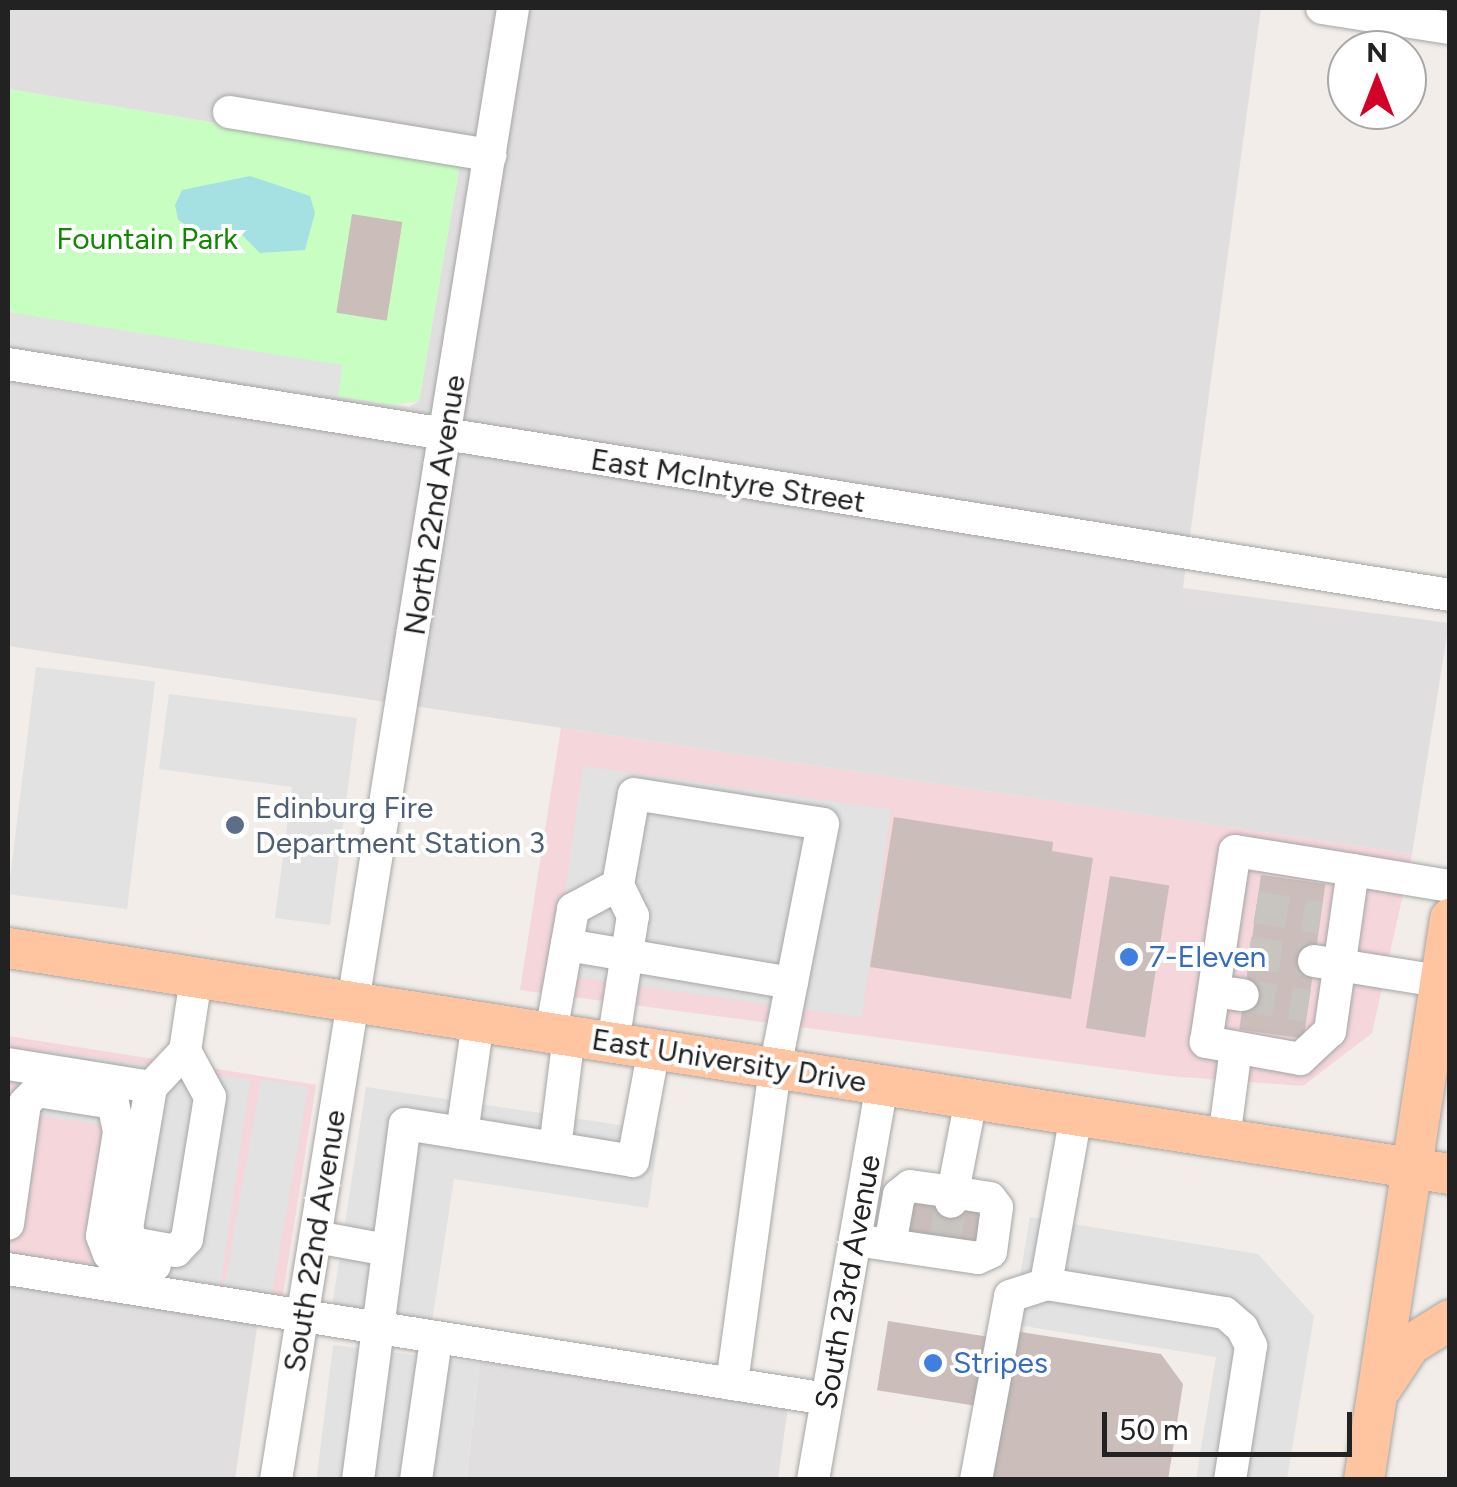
<!DOCTYPE html>
<style>
body{margin:0}
#map{position:relative;width:1457px;height:1487px;overflow:hidden;background:#f2ede8;font-family:Figtree,sans-serif}
div>[style]{position:absolute}
.residential>*{inset:0;background:#e0dedf}
.commercial>*{inset:0;background:#f4d6db;transform-origin:0 0}
.park>*{inset:0;background:#c9fec3}
.parking>*{inset:0;background:#e2e2e2;transform-origin:0 0}
.water>*{inset:0;background:#a5e1e3}
.building>*{inset:0;background:#cbbeba;transform-origin:0 0}
.minor-tunnel>*{height:32px;margin-top:-16px;transform-origin:0;background:repeating-linear-gradient(90deg,#c8c4c0 0 32px,transparent 0 48px)}
.roads{filter:drop-shadow(0 0 2px #a6a6a6) drop-shadow(0 0 2px #a6a6a6)}
.minor>*{height:32px;margin:-16px;padding:0 16px;transform-origin:16px;border-radius:16px;background:#fff}
.major>*{height:40px;margin:-20px;padding:0 20px;transform-origin:20px;border-radius:20px;background:#ffc4a0}
.dots>*{width:28px;height:28px;translate:-50% -50%;box-sizing:border-box;border:5px solid #fff;border-radius:50%}
span{translate:-50% -50%;white-space:nowrap;text-align:center;line-height:1.15;-webkit-text-stroke:8px #fff;paint-order:stroke}
.park-label{font-size:30px;color:#118703}
.street-label{font-size:30px;color:#222}
.service-label{font-size:30px;color:#4e5e75}
.left{translate:0 -50%;text-align:left}
.shop-label{font-size:30px;color:#366cbe}
.frame{position:absolute;inset:0;border:10px solid #222;pointer-events:none}
.north{position:absolute;left:1327px;top:30px;width:100px;height:100px;box-sizing:border-box;background:#fff;border:2px solid #a7a7a7;border-radius:50%;rotate:0deg;font-size:28px;font-weight:700;line-height:40px;text-align:center;color:#222}
.north::after{content:'';display:block;margin:auto;width:35px;height:45px;background:#d30028;clip-path:polygon(50% 0,100% 100%,50% 72%,0 100%)}
.scale{position:absolute;left:1102px;top:1412px;width:250px;height:45px;box-sizing:border-box;border:5px solid #222;border-top:0;padding-left:12px;font-size:30px;line-height:35px;white-space:nowrap;color:#222;-webkit-text-stroke:8px #fff;paint-order:stroke}
</style>
<div id="map">
<div class="residential">
<div style="clip-path:polygon(8px 8px,1261px 8px,1183px 588px,1449px 623px,1412px 854px,8px 646px,8px 344px,409px 407px,419px 401px,460px 163px,8px 89px)"></div>
<div style="clip-path:polygon(8px 1279px,258px 1321px,235px 1479px,8px 1479px)"></div>
<div style="clip-path:polygon(480px 1362px,788px 1406px,778px 1479px,466px 1480px)"></div>
</div>
<div class="commercial">
<div style="clip-path:polygon(561px 728px,1412px 854px,1372px 1033px,1303px 1086px,1169px 1076px,520px 990px)"></div>
<div style="left:8px;top:1036px;width:312px;height:223px;rotate:9deg"></div>
</div>
<div class="park">
<div style="clip-path:polygon(8px 89px,460px 163px,419px 401px,394px 405px,8px 344px)"></div>
</div>
<div class="parking">
<div style="left:8px;top:312px;width:339px;height:32px;rotate:9deg"></div>
<div style="left:36px;top:667px;width:120px;height:229px;rotate:7deg"></div>
<div style="clip-path:polygon(169px 694px,357px 718px,330px 925px,275px 918px,292px 787px,159px 769px)"></div>
<div style="left:583px;top:766px;width:311px;height:210px;rotate:8deg"></div>
<div style="clip-path:polygon(44px 1050px,250px 1080px,219px 1294px,92px 1276px,113px 1126px,35px 1115px)"></div>
<div style="left:261px;top:1079px;width:48px;height:233px;rotate:10deg"></div>
<div style="clip-path:polygon(366px 1087px,660px 1131px,648px 1208px,454px 1179px,428px 1348px,328px 1333px)"></div>
<div style="clip-path:polygon(1030px 1217px,1258px 1254px,1314px 1316px,1287px 1479px,1196px 1479px,1216px 1357px,1012px 1324px)"></div>
<div style="left:333px;top:1345px;width:148px;height:136px;rotate:7deg"></div>
</div>
<div class="water">
<div style="clip-path:polygon(250px 176px,310px 196px,315px 213px,305px 250px,260px 253px,238px 231px,202px 235px,178px 220px,175px 205px,182px 190px)"></div>
</div>
<div class="building">
<div style="left:352px;top:214px;width:51px;height:100px;rotate:9deg"></div>
<div style="clip-path:polygon(894px 817px,1053px 842px,1052px 851px,1093px 858px,1071px 999px,870px 967px)"></div>
<div style="left:1261px;top:875px;width:65px;height:156px;rotate:8deg"></div>
<div style="left:1110px;top:876px;width:60px;height:154px;rotate:9deg"></div>
<div style="left:909px;top:1196px;width:77px;height:39px;rotate:8deg"></div>
<div style="left:888px;top:1321px;width:101px;height:70px;rotate:9deg"></div>
<div style="clip-path:polygon(1014px 1331px,1161px 1354px,1183px 1384px,1168px 1480px,991px 1480px)"></div>
</div>
<div class="minor-tunnel">
<div style="left:1256px;top:907px;width:65px;rotate:9.8deg"></div>
<div style="left:1249px;top:953px;width:65px;rotate:7deg"></div>
<div style="left:1243px;top:995px;width:66px;rotate:9.6deg"></div>
<div style="left:945px;top:1241px;width:39px;rotate:-81deg"></div>
</div>
<div class="roads">
<div class="minor">
<div style="left:1322px;top:8px;width:130px;rotate:8.9deg"></div>
<div style="left:229px;top:112px;width:265px;rotate:9.4deg"></div>
<div style="left:8px;top:364px;width:1460px;rotate:9.1deg"></div>
<div style="left:1353px;top:870px;width:163px;rotate:98.1deg"></div>
<div style="left:1330px;top:1031px;width:41px;rotate:137deg"></div>
<div style="left:1300px;top:1059px;width:96px;rotate:-169.7deg"></div>
<div style="left:1206px;top:1042px;width:193px;rotate:-81.4deg"></div>
<div style="left:1235px;top:851px;width:120px;rotate:9.1deg"></div>
<div style="left:1353px;top:870px;width:98px;rotate:9.4deg"></div>
<div style="left:567px;top:945px;width:228px;rotate:9.6deg"></div>
<div style="left:1314px;top:961px;width:127px;rotate:9.1deg"></div>
<div style="left:1214px;top:991px;width:29px;rotate:8deg"></div>
<div style="left:478px;top:1022px;width:112px;rotate:98.2deg"></div>
<div style="left:462px;top:1133px;width:173px;rotate:9.3deg"></div>
<div style="left:633px;top:1161px;width:114px;rotate:-79.4deg"></div>
<div style="left:551px;top:1033px;width:126px;rotate:-79.9deg"></div>
<div style="left:573px;top:909px;width:51px;rotate:-28.1deg"></div>
<div style="left:613px;top:1043px;width:129px;rotate:-81.1deg"></div>
<div style="left:633px;top:916px;width:34px;rotate:-116deg"></div>
<div style="left:618px;top:885px;width:92px;rotate:-80deg"></div>
<div style="left:634px;top:794px;width:191px;rotate:9deg"></div>
<div style="left:823px;top:824px;width:250px;rotate:101.1deg"></div>
<div style="left:775px;top:1069px;width:318px;rotate:97.8deg"></div>
<div style="left:185px;top:1051px;width:52px;rotate:61.5deg"></div>
<div style="left:210px;top:1097px;width:144px;rotate:99.2deg"></div>
<div style="left:187px;top:1239px;width:16px;rotate:133deg"></div>
<div style="left:176px;top:1251px;width:45px;rotate:-169.7deg"></div>
<div style="left:132px;top:1243px;width:16px;rotate:-108deg"></div>
<div style="left:127px;top:1228px;width:143px;rotate:-80.3deg"></div>
<div style="left:151px;top:1087px;width:50px;rotate:-46.6deg"></div>
<div style="left:185px;top:1051px;width:74px;rotate:-81.4deg"></div>
<div style="left:8px;top:1064px;width:145px;rotate:9.1deg"></div>
<div style="left:1076px;top:1115px;width:172px;rotate:100.1deg"></div>
<div style="left:1046px;top:1284px;width:181px;rotate:9.2deg"></div>
<div style="left:1225px;top:1313px;width:23px;rotate:41deg"></div>
<div style="left:1242px;top:1328px;width:20px;rotate:63deg"></div>
<div style="left:1251px;top:1346px;width:136px;rotate:98.9deg"></div>
<div style="left:1224px;top:1139px;width:92px;rotate:-82.5deg"></div>
<div style="left:555px;top:1148px;width:113px;rotate:-82.9deg"></div>
<div style="left:8px;top:1224px;width:122px;rotate:-82deg"></div>
<div style="left:25px;top:1103px;width:17px;rotate:-45deg"></div>
<div style="left:37px;top:1091px;width:77px;rotate:9deg"></div>
<div style="left:113px;top:1103px;width:30px;rotate:78deg"></div>
<div style="left:119px;top:1132px;width:105px;rotate:99.3deg"></div>
<div style="left:102px;top:1236px;width:19px;rotate:69deg"></div>
<div style="left:109px;top:1254px;width:18px;rotate:29deg"></div>
<div style="left:125px;top:1263px;width:30px;rotate:4deg"></div>
<div style="left:316px;top:1237px;width:72px;rotate:10.4deg"></div>
<div style="left:855px;top:1240px;width:124px;rotate:8.3deg"></div>
<div style="left:978px;top:1258px;width:14px;rotate:-25deg"></div>
<div style="left:991px;top:1252px;width:45px;rotate:-82.4deg"></div>
<div style="left:997px;top:1207px;width:11px;rotate:-128deg"></div>
<div style="left:990px;top:1198px;width:37px;rotate:-171deg"></div>
<div style="left:953px;top:1192px;width:95px;rotate:-79deg"></div>
<div style="left:890px;top:1245px;width:51px;rotate:-79.8deg"></div>
<div style="left:899px;top:1195px;width:14px;rotate:-39deg"></div>
<div style="left:910px;top:1186px;width:43px;rotate:7.9deg"></div>
<div style="left:953px;top:1192px;width:10px;rotate:101deg"></div>
<div style="left:8px;top:1269px;width:829px;rotate:9.02deg"></div>
<div style="left:276px;top:1480px;width:1491px;rotate:-80.85deg"></div>
<div style="left:358px;top:1480px;width:359px;rotate:-82.5deg"></div>
<div style="left:405px;top:1124px;width:58px;rotate:9deg"></div>
<div style="left:416px;top:1480px;width:142px;rotate:-81.9deg"></div>
<div style="left:813px;top:1480px;width:401px;rotate:-80.1deg"></div>
<div style="left:976px;top:1480px;width:187px;rotate:-79.5deg"></div>
<div style="left:1010px;top:1296px;width:38px;rotate:-18deg"></div>
</div>
<div class="major">
<div style="left:8px;top:948px;width:1460px;rotate:8.91deg"></div>
<div style="left:1383px;top:1386px;width:49px;rotate:-56.6deg"></div>
<div style="left:1410px;top:1345px;width:47px;rotate:-32deg"></div>
<div style="left:1364px;top:1480px;width:568px;rotate:-81.28deg"></div>
</div>
</div>
<div class="dots">
<div style="left:235px;top:825px;background:#5c6f8a"></div>
<div style="left:1129px;top:957px;background:#3f7fe0"></div>
<div style="left:933px;top:1363px;background:#3f7fe0"></div>
</div>
<div class="park-label">
<span style="left:147px;top:239px">Fountain Park</span>
</div>
<div class="street-label">
<span style="left:728px;top:481px;rotate:9deg">East McIntyre Street</span>
<span style="left:435px;top:505px;rotate:-81deg">North 22nd Avenue</span>
<span style="left:729px;top:1061px;rotate:9deg">East University Drive</span>
<span style="left:315px;top:1241px;rotate:-81deg">South 22nd Avenue</span>
<span style="left:848px;top:1282px;rotate:-80deg">South 23rd Avenue</span>
</div>
<div class="service-label">
<span class="left" style="left:255px;top:825px">Edinburg Fire<br>Department Station 3</span>
</div>
<div class="shop-label">
<span class="left" style="left:1149px;top:957px">7-Eleven</span>
<span class="left" style="left:953px;top:1363px">Stripes</span>
</div>
<div class="frame"></div>
<div class="north">N</div>
<div class="scale">50 m</div>
</div>
